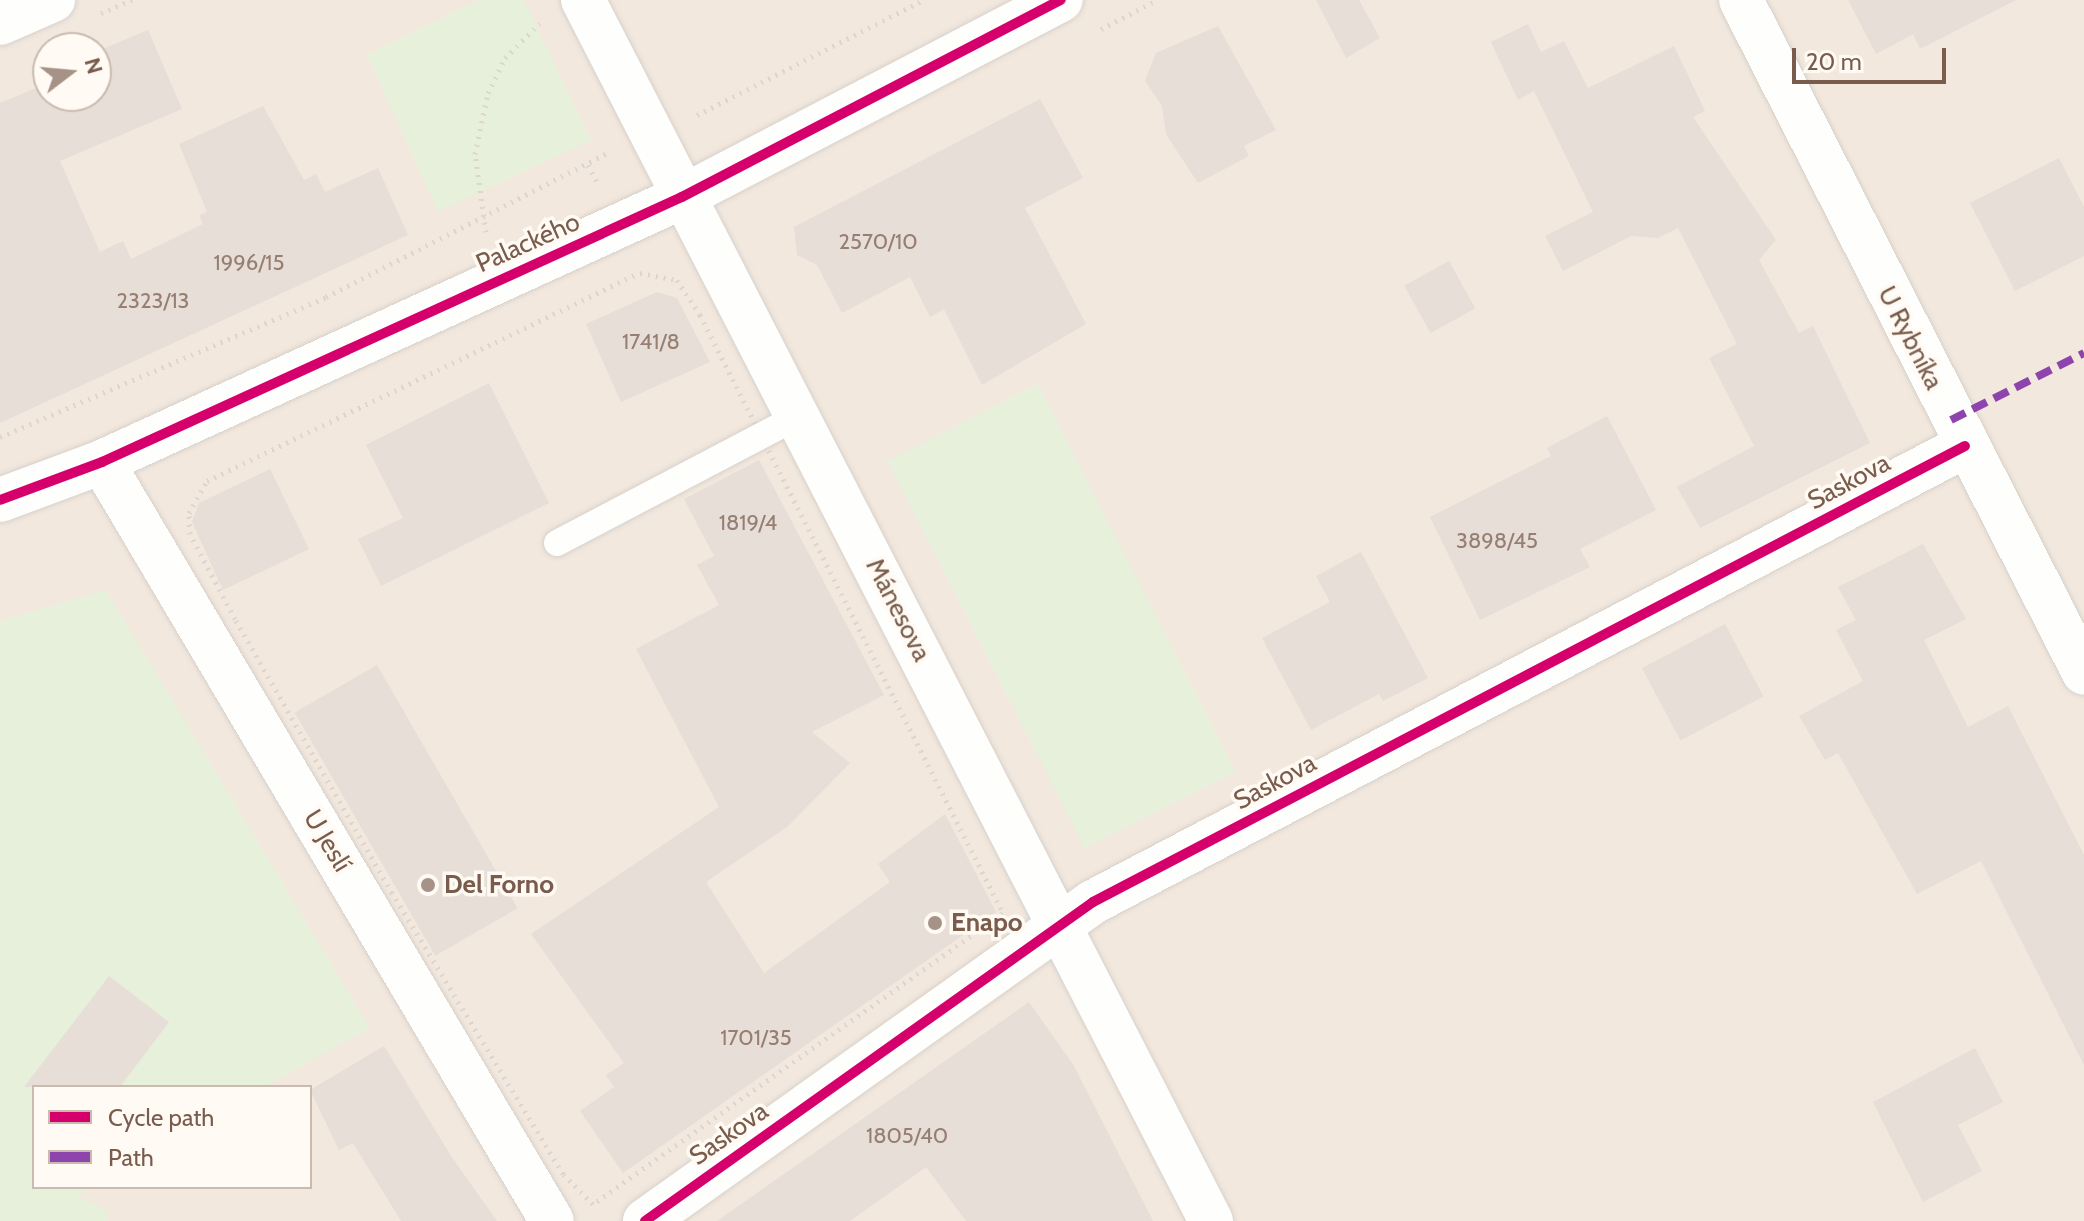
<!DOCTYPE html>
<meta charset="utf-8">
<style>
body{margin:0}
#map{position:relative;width:2084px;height:1221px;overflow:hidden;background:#f9f5f0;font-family:Cabin,sans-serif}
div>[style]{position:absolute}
.residential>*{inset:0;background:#f2e8de}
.green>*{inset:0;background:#e7f0db;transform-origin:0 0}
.building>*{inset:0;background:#e6ded7;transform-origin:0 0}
.path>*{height:5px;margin-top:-2.5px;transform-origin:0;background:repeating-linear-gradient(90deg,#dcd5d0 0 2px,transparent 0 8px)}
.roads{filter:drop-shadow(0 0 2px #d7d1cb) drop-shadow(0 0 2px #d7d1cb)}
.service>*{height:26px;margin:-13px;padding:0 13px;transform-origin:13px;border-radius:13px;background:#fefefd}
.minor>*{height:44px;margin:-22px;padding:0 22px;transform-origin:22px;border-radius:22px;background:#fefefd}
.quiet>*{height:8px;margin-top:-4px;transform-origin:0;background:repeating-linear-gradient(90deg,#8e44ad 0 16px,transparent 0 24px)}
.cycleway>*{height:10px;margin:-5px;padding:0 5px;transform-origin:5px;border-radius:5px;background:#d6006c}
.dots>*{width:22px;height:22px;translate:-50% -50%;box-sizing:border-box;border:4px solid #fffaf3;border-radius:50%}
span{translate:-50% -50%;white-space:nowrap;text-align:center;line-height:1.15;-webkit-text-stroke:7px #fffaf3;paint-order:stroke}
.number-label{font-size:22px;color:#977e72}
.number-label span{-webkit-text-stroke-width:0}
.street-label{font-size:26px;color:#7a5c4d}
.poi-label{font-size:26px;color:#7a5c4d;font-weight:700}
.left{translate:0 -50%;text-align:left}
.legend{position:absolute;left:32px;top:1085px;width:280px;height:104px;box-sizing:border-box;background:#fffaf3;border:2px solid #cabbb1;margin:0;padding:10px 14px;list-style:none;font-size:24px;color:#7a5c4d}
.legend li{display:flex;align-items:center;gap:16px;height:40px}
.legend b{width:40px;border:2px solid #cabbb1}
.north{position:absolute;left:32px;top:32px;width:80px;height:80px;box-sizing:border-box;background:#fffaf3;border:2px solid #cabbb1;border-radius:50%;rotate:74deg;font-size:22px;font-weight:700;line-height:32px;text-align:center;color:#7a5c4d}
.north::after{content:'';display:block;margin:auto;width:28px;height:36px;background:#a69286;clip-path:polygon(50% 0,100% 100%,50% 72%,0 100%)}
.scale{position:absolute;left:1792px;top:48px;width:154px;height:36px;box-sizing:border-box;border:4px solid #7a5c4d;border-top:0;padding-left:10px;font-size:24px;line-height:28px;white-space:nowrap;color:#7a5c4d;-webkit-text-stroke:6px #fffaf3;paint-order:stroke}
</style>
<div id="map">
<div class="residential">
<div style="clip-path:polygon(evenodd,0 0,2084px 0,2084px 1221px,0 1221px,0 0,48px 48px,96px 48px,96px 96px,48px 96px,48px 48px,0 0,34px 1087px,310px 1087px,310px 1187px,34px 1187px,34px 1087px)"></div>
</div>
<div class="green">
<div style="clip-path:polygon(479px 0,524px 0,591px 140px,438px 212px,367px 55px)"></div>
<div style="left:1038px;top:384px;width:435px;height:169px;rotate:63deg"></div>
<div style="clip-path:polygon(106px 590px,370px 1028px,264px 1087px,34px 1087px,34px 1187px,93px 1187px,78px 1196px,107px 1211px,107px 1221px,0 1221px,0 621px)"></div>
</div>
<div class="building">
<div style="clip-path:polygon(1316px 0,1359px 0,1380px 38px,1346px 58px)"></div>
<div style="clip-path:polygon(1848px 0,2016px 0,1920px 49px,1913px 34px,1876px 54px)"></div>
<div style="clip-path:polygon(1528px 24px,1541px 52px,1564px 41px,1588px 88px,1674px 46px,1705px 111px,1693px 117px,1776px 240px,1759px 260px,1799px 333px,1813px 326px,1870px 443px,1700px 528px,1677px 487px,1754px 446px,1709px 358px,1737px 344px,1678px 228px,1658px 238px,1631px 236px,1563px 271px,1545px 236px,1593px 212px,1534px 91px,1518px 100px,1491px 42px)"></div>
<div style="clip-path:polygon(1218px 26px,1276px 130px,1244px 146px,1249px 156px,1198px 183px,1166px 134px,1162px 106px,1145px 81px,1156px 53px)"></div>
<div style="clip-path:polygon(148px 30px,182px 109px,60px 161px,100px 252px,123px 241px,131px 259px,203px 224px,199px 215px,207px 212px,179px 144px,263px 106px,304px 180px,316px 174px,325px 192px,378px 168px,408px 235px,0 423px,0 103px,48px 83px,48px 96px,96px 96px,96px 52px)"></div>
<div style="clip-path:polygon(1040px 99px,1083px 178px,1025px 208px,1086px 324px,982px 385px,944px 309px,930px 317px,910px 277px,842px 313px,817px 265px,797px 255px,794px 227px)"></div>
<div style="clip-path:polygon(2059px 158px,2084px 207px,2084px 256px,2015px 291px,1970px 203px)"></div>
<div style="left:1449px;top:261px;width:54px;height:51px;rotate:61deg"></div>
<div style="clip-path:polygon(657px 292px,677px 298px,710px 362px,621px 402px,586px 324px)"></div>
<div style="clip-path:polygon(489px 383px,549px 503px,381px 586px,358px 539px,403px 518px,366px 445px)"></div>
<div style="clip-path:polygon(1607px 416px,1656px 510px,1580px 549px,1590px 567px,1480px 620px,1430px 517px,1551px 456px,1547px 448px)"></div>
<div style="clip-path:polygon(759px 460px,884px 695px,812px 732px,850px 763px,787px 827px,706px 882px,764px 973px,890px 882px,878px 864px,945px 814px,996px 912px,623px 1173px,580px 1111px,614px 1087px,606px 1075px,624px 1063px,531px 934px,719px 807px,636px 649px,719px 605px,697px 565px,714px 556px,684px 499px)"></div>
<div style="clip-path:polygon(270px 469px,309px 549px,223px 590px,192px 522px,199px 503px)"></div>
<div style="clip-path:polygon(1923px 544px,1966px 619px,1924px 640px,1968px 727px,2008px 706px,2084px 855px,2084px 1065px,1981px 861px,1917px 894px,1838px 753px,1825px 760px,1799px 716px,1863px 681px,1836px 630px,1856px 620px,1838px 587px)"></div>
<div style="clip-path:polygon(1361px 552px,1428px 678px,1383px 701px,1379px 694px,1311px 730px,1262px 638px,1330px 602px,1316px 576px)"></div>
<div style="left:1725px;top:624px;width:82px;height:94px;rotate:62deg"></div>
<div style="left:377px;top:665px;width:281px;height:95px;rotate:60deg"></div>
<div style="clip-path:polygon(109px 976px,169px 1022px,120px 1087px,24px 1087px)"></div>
<div style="clip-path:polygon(1029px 1002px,1074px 1066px,1153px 1221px,966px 1221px,926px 1167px,850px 1221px,717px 1221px)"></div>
<div style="clip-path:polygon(384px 1046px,451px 1156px,497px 1221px,401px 1221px,353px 1143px,339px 1150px,310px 1090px)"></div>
<div style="clip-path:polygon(1975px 1048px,2003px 1102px,1958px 1125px,1982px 1171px,1923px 1202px,1873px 1102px)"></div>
</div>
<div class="path">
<div style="left:101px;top:13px;width:34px;rotate:-23deg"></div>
<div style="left:1101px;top:29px;width:63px;rotate:-27.4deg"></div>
<div style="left:697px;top:115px;width:254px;rotate:-26.9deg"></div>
<div style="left:588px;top:165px;width:19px;rotate:62deg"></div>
<div style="left:486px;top:232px;width:79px;rotate:-98deg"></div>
<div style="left:475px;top:154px;width:62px;rotate:-78deg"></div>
<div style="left:488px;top:93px;width:39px;rotate:-64deg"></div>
<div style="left:505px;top:58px;width:49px;rotate:-45deg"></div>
<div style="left:640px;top:273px;width:38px;rotate:11deg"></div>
<div style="left:677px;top:280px;width:42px;rotate:56.7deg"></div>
<div style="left:700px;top:315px;width:670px;rotate:63.13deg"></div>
<div style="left:1003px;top:913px;width:503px;rotate:144.63deg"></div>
<div style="left:593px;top:1204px;width:42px;rotate:-135deg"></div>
<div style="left:563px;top:1174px;width:329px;rotate:-121.3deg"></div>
<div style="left:392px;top:893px;width:316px;rotate:-119.8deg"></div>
<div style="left:235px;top:619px;width:96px;rotate:-117.9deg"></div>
<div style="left:190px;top:534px;width:21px;rotate:-93deg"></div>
<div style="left:189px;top:513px;width:37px;rotate:-61deg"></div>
<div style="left:207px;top:481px;width:480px;rotate:-25.7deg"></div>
<div style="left:0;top:437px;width:355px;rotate:-23.2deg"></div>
<div style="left:326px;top:297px;width:316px;rotate:-27.1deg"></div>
</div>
<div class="roads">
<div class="service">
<div style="left:557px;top:543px;width:273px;rotate:-27.7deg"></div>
</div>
<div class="minor">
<div style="left:583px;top:0;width:1373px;rotate:62.78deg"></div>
<div style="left:1741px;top:0;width:755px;rotate:62.99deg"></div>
<div style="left:0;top:23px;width:58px;rotate:-23.5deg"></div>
<div style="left:102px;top:462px;width:882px;rotate:59.34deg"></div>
<div style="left:0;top:500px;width:109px;rotate:-20.4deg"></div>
<div style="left:102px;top:462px;width:638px;rotate:-24.56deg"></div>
<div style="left:682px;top:197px;width:427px;rotate:-27.5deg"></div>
<div style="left:645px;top:1221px;width:550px;rotate:-35.45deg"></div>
<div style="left:1093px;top:902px;width:984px;rotate:-27.61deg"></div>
</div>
</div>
<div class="quiet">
<div style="left:1951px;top:420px;width:149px;rotate:-26.7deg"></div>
</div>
<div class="cycleway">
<div style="left:0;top:500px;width:109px;rotate:-20.4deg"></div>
<div style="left:102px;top:462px;width:638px;rotate:-24.56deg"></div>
<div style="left:682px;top:197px;width:427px;rotate:-27.5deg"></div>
<div style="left:645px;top:1221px;width:550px;rotate:-35.45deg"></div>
<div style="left:1093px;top:902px;width:984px;rotate:-27.61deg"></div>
</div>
<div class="dots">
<div style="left:428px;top:885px;background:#a69286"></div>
<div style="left:935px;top:923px;background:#a69286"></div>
</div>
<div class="number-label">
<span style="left:878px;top:242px">2570/10</span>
<span style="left:249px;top:263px">1996/15</span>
<span style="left:153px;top:301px">2323/13</span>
<span style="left:651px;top:342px">1741/8</span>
<span style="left:748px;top:523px">1819/4</span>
<span style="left:1497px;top:541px">3898/45</span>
<span style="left:756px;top:1038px">1701/35</span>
<span style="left:907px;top:1136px">1805/40</span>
</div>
<div class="street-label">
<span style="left:528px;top:243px;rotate:-24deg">Palackého</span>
<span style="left:1910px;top:338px;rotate:63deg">U Rybníka</span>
<span style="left:1849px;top:482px;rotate:-28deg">Saskova</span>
<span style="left:898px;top:610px;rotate:63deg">Mánesova</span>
<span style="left:1275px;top:782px;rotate:-28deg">Saskova</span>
<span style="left:327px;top:841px;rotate:59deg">U Jeslí</span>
<span style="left:729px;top:1134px;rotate:-35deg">Saskova</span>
</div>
<div class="poi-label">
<span class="left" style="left:444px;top:885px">Del Forno</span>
<span class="left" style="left:951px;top:923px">Enapo</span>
</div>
<ul class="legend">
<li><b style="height:10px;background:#d6006c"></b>Cycle path</li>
<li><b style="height:10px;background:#8e44ad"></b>Path</li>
</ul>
<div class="north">N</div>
<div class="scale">20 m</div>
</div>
